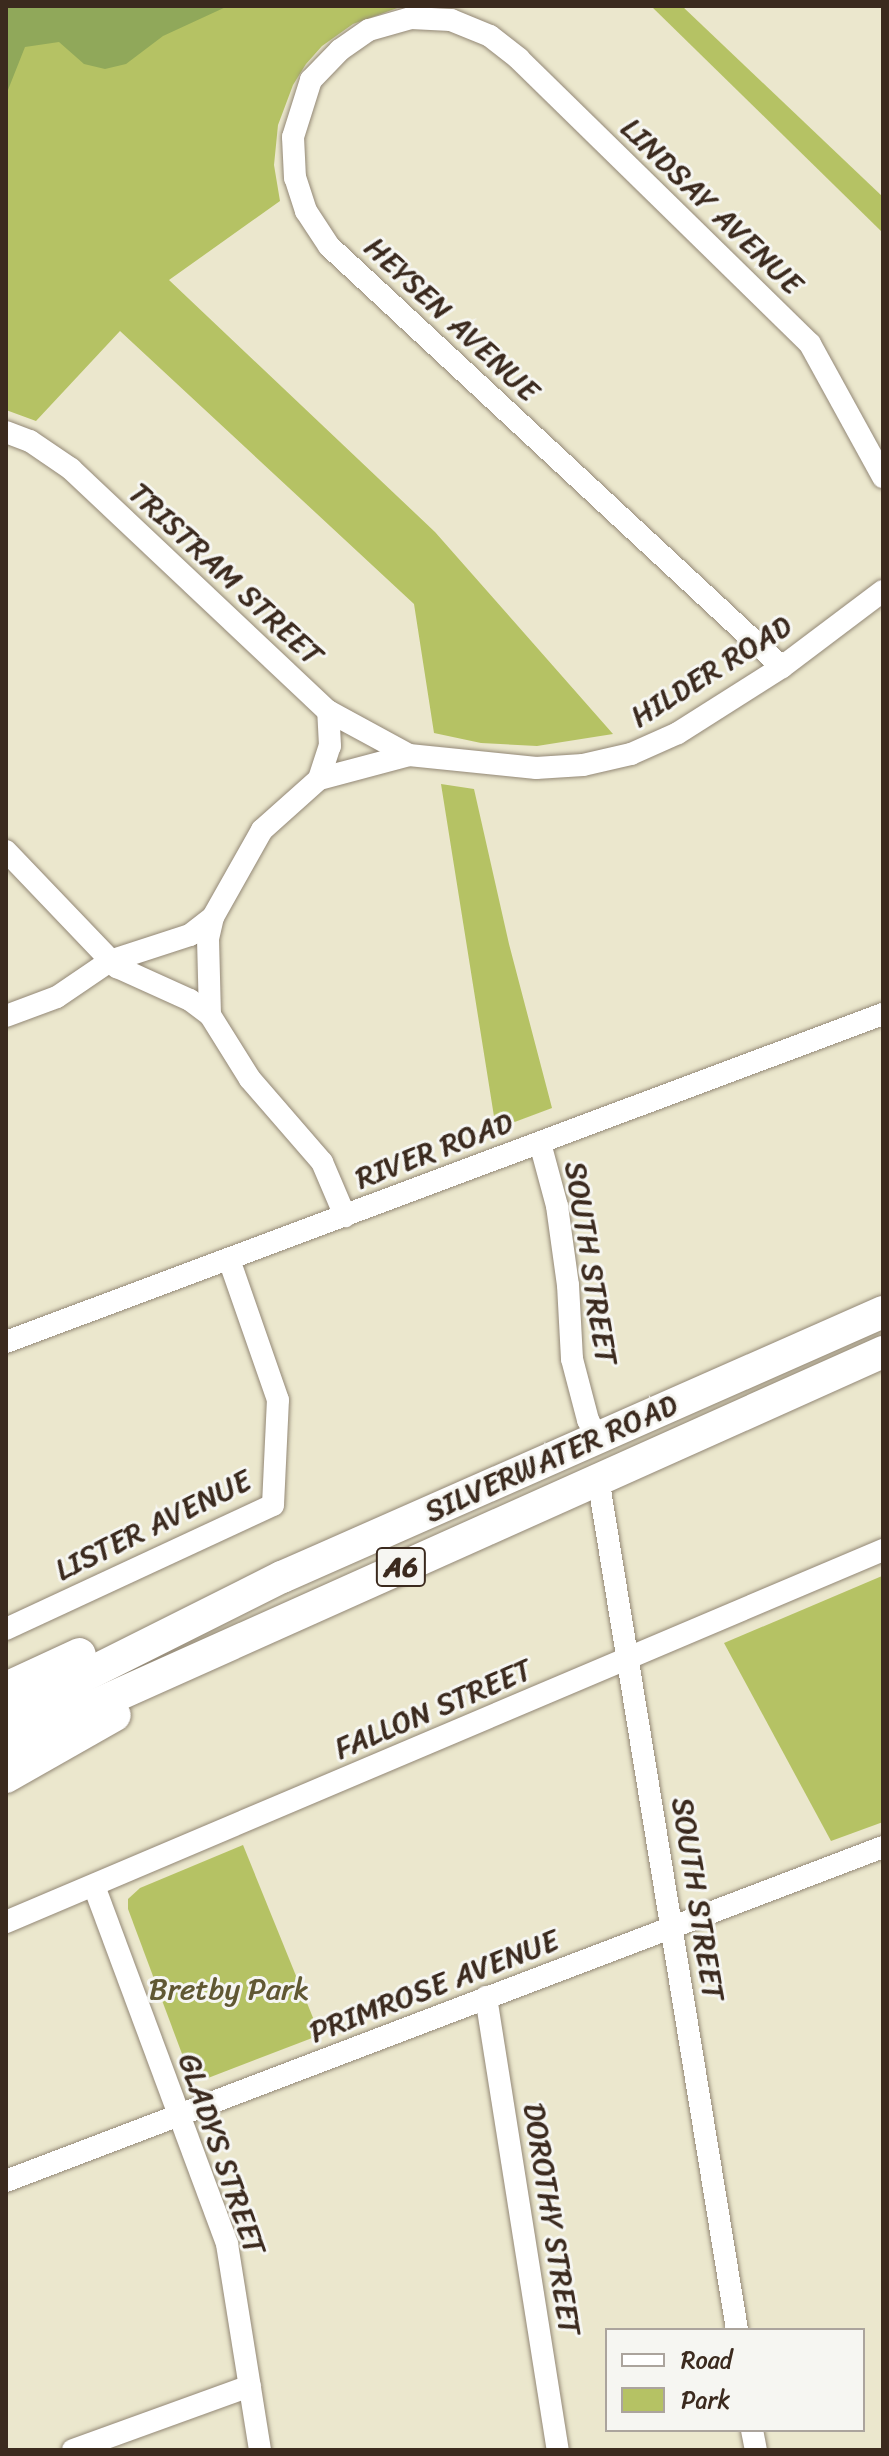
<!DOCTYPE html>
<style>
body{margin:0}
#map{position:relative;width:889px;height:2456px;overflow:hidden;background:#ebe7cd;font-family:Sriracha,sans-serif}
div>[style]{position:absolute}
.green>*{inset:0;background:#b5c264}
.forest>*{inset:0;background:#90a85a}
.roads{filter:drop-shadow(0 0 2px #938876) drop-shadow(0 0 2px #938876)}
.minor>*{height:22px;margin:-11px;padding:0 11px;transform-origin:11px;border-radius:11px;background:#fff}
.highway>*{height:32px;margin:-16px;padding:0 16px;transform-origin:16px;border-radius:16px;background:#fff}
span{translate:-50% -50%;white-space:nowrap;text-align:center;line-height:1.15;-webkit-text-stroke:6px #f6f6f2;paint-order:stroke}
.shield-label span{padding:2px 6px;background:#f6f6f2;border:2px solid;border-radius:6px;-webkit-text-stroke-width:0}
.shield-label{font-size:28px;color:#3b2a1e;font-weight:700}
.street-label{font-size:30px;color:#3b2a1e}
.park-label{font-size:30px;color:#605833}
.frame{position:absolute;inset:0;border:8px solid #3b2a1e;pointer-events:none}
.legend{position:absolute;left:605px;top:2328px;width:260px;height:104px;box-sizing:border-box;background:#f6f6f2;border:2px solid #aba49d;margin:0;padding:10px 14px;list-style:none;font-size:24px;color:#3b2a1e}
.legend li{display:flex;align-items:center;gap:16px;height:40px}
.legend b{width:40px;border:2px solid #aba49d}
</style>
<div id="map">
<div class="green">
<div style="clip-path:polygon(6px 6px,403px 6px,353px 24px,322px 46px,306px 64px,293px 85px,278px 125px,274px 165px,280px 201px,169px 280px,435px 532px,613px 734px,537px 746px,481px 743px,434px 733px,414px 604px,120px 331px,36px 421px,6px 410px)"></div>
<div style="clip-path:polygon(651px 6px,682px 6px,883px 197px,883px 233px)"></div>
<div style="clip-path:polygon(441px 784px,474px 789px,509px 944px,552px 1108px,496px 1129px)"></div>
<div style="clip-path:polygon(882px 1576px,883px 1822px,831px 1841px,724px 1643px)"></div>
<div style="clip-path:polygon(243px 1845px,320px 2035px,208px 2078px,198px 2078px,188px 2070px,128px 1909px,128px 1899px,140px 1888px)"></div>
</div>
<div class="forest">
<div style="clip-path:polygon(6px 6px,228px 6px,163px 36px,126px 64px,105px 69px,84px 64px,59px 42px,25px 47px,6px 95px)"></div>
</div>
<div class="roads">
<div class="minor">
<div style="left:6px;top:432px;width:26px;rotate:21deg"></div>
<div style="left:30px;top:441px;width:50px;rotate:34.3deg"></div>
<div style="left:71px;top:469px;width:353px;rotate:43.3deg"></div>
<div style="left:328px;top:711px;width:92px;rotate:28.5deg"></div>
<div style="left:782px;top:667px;width:618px;rotate:-137.1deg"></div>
<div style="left:329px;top:246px;width:42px;rotate:-123.3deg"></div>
<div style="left:306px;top:211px;width:35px;rotate:-108deg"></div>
<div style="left:295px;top:178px;width:41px;rotate:-92.8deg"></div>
<div style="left:293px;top:137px;width:60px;rotate:-72.5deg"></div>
<div style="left:311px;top:80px;width:42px;rotate:-46deg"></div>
<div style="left:340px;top:50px;width:35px;rotate:-35deg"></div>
<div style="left:369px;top:30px;width:44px;rotate:-15.9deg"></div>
<div style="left:411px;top:18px;width:40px;rotate:2.9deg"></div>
<div style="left:451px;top:20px;width:42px;rotate:22.3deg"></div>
<div style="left:490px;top:36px;width:37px;rotate:38deg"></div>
<div style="left:519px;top:59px;width:407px;rotate:44.4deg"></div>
<div style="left:810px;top:344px;width:152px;rotate:61.2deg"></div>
<div style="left:319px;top:779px;width:93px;rotate:-14.9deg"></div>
<div style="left:409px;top:755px;width:128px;rotate:5.8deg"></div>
<div style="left:536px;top:768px;width:47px;rotate:-3.7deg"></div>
<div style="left:583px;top:765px;width:49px;rotate:-12.9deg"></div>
<div style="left:631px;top:754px;width:51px;rotate:-24.1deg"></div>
<div style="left:678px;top:733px;width:123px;rotate:-32.4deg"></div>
<div style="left:782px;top:667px;width:126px;rotate:-37deg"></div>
<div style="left:6px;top:851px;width:161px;rotate:46.3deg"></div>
<div style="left:117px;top:967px;width:80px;rotate:24.3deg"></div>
<div style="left:190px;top:1000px;width:25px;rotate:37deg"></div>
<div style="left:213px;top:917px;width:23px;rotate:103deg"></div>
<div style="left:208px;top:939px;width:76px;rotate:88.5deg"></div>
<div style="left:210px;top:1015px;width:75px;rotate:58deg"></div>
<div style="left:250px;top:1079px;width:110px;rotate:49.1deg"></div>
<div style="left:322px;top:1162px;width:59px;rotate:66.9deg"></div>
<div style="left:6px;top:1016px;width:54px;rotate:-20.4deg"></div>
<div style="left:57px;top:997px;width:64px;rotate:-34.2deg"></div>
<div style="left:110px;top:961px;width:84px;rotate:-18deg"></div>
<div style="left:190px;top:935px;width:29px;rotate:-38deg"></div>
<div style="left:213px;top:917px;width:100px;rotate:-60.6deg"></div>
<div style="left:262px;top:830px;width:76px;rotate:-41.8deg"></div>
<div style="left:319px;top:779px;width:35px;rotate:-72deg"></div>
<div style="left:330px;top:746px;width:35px;rotate:-93deg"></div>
<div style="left:540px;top:1143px;width:65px;rotate:74.9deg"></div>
<div style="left:557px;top:1206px;width:80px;rotate:82.1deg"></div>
<div style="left:568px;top:1285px;width:74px;rotate:86.9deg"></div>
<div style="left:572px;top:1359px;width:63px;rotate:75.3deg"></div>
<div style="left:588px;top:1420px;width:20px;rotate:63deg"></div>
<div style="left:6px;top:1342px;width:936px;rotate:-20.51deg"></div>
<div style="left:598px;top:1478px;width:863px;rotate:80.73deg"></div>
<div style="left:6px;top:1629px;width:294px;rotate:-24.9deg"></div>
<div style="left:273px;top:1505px;width:105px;rotate:-87.3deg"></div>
<div style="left:278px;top:1400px;width:149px;rotate:-109.2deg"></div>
<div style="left:94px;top:1886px;width:382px;rotate:69.6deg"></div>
<div style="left:227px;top:2244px;width:209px;rotate:80.9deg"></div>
<div style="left:6px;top:1922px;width:953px;rotate:-22.99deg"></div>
<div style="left:486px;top:1997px;width:459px;rotate:81deg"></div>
<div style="left:6px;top:2181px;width:938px;rotate:-20.85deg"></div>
<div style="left:752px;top:2430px;width:20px;rotate:79deg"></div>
<div style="left:73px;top:2450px;width:188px;rotate:-19.9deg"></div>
</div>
<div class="highway">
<div style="left:6px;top:1688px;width:81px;rotate:-24.7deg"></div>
<div style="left:6px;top:1715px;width:309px;rotate:-26.6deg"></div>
<div style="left:282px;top:1577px;width:657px;rotate:-23.79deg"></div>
<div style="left:6px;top:1745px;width:961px;rotate:-24.14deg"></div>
<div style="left:6px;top:1777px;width:125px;rotate:-29.6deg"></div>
</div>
</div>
<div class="shield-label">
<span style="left:401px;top:1567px">A6</span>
</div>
<div class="street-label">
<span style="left:712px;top:206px;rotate:44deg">LINDSAY AVENUE</span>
<span style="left:452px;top:319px;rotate:43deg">HEYSEN AVENUE</span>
<span style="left:226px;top:574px;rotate:43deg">TRISTRAM STREET</span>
<span style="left:711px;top:671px;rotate:-32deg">HILDER ROAD</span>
<span style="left:434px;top:1150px;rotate:-21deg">RIVER ROAD</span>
<span style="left:591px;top:1263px;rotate:81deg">SOUTH STREET</span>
<span style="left:551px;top:1458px;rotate:-24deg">SILVERWATER ROAD</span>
<span style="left:153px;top:1525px;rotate:-26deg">LISTER AVENUE</span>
<span style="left:433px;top:1709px;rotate:-23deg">FALLON STREET</span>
<span style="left:698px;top:1899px;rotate:81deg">SOUTH STREET</span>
<span style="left:434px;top:1986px;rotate:-21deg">PRIMROSE AVENUE</span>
<span style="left:222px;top:2154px;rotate:71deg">GLADYS STREET</span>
<span style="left:552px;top:2219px;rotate:81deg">DOROTHY STREET</span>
</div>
<div class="park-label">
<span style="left:229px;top:1989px">Bretby Park</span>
</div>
<div class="frame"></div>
<ul class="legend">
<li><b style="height:10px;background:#fff"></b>Road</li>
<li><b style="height:22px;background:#b5c264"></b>Park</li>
</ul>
</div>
